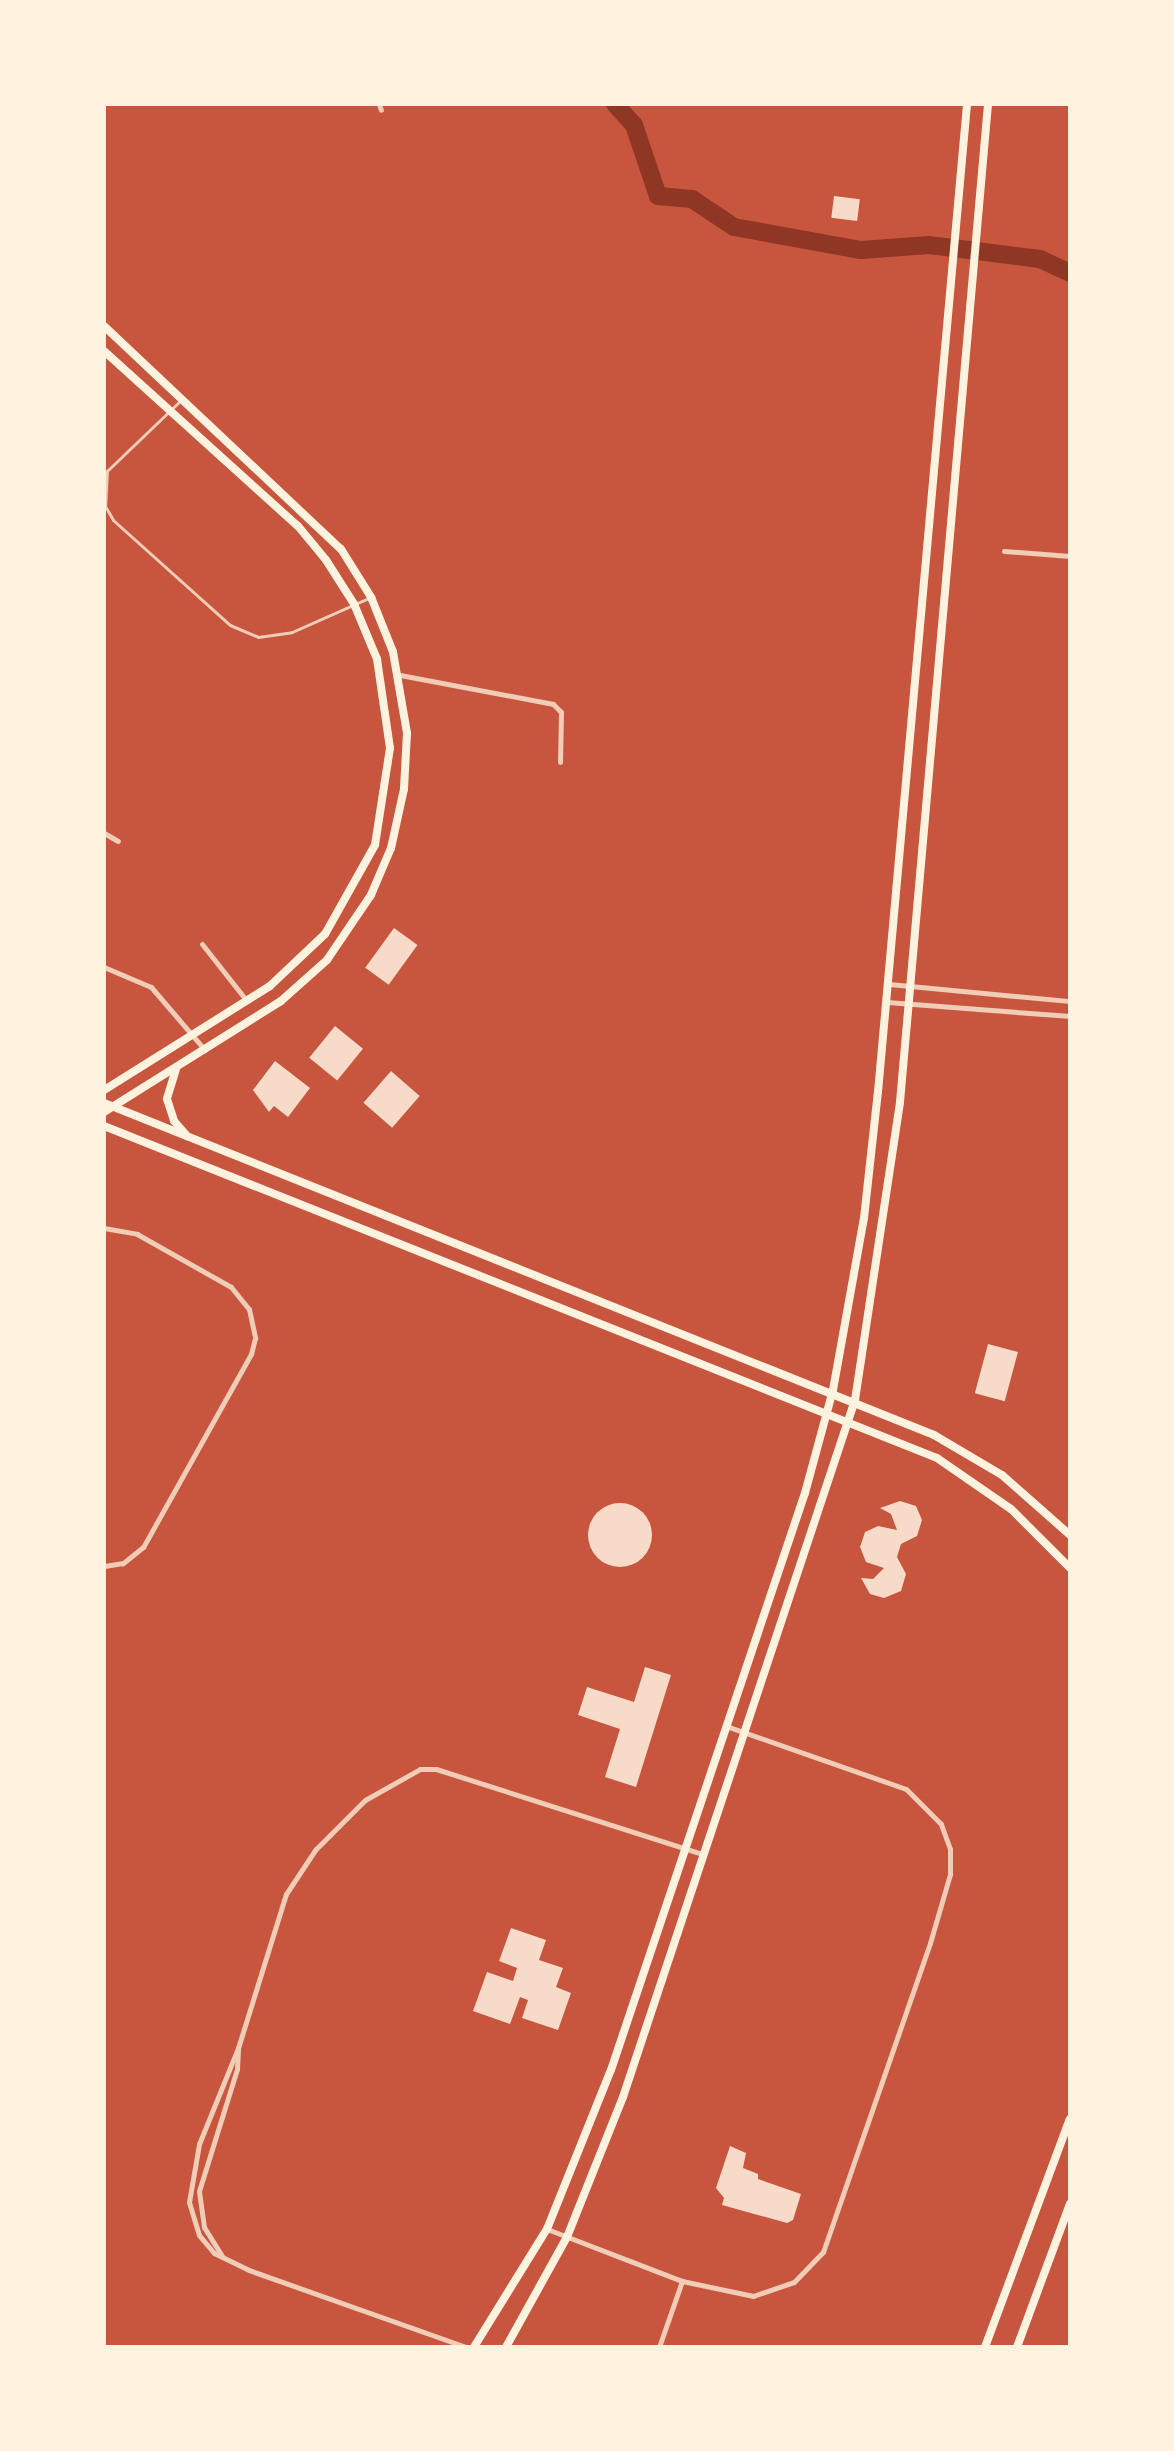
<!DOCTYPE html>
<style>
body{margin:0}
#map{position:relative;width:1174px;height:2451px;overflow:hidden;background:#c8553d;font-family:Overpass,sans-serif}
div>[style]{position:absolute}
.river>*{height:18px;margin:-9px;padding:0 9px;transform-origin:9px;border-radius:9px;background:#8f3625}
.building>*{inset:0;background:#f7dbc8;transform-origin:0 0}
.round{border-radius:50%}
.service>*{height:3px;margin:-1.5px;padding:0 1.5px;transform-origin:1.5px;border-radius:1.5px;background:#f1ccb7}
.minor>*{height:5px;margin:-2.5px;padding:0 2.5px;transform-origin:2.5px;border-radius:2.5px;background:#f1ccb7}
.secondary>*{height:8px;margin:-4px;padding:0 4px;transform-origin:4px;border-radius:4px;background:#fff3e0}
span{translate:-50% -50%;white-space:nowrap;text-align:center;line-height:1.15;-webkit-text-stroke:7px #fff3e0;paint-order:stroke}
.frame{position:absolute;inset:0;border:106px solid #fff3e0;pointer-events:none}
</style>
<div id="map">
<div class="river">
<div style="left:615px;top:104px;width:28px;rotate:48deg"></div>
<div style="left:634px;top:125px;width:75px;rotate:71.3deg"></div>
<div style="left:658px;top:196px;width:34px;rotate:5deg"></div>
<div style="left:692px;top:199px;width:50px;rotate:33.7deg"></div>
<div style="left:734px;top:227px;width:129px;rotate:10.3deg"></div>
<div style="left:861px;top:250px;width:68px;rotate:-4.2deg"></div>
<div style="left:929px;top:245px;width:112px;rotate:7.2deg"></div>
<div style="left:1040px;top:259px;width:33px;rotate:25deg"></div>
</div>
<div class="building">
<div style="left:834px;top:196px;width:26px;height:22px;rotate:7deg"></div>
<div style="left:394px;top:928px;width:29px;height:49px;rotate:36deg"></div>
<div style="left:335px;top:1026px;width:36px;height:41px;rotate:39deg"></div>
<div style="clip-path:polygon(275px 1061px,310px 1088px,288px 1117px,274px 1106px,269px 1112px,253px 1090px)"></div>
<div style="left:391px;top:1071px;width:38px;height:42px;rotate:41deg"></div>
<div style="left:988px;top:1344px;width:31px;height:51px;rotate:15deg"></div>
<div style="clip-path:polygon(900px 1501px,916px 1506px,922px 1520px,917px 1536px,901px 1544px,897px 1557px,906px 1574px,901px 1591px,884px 1598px,870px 1594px,861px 1578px,873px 1579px,884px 1568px,866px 1562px,860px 1547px,865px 1532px,878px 1526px,897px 1530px,891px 1514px,880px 1508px)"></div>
<div class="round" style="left:588px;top:1503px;width:64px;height:64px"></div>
<div style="clip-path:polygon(645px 1667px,671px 1675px,636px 1787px,605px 1777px,620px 1729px,578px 1715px,587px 1687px,634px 1702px)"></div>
<div style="clip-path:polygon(511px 1928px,546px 1940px,539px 1960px,563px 1968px,556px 1987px,571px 1993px,558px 2030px,522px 2018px,528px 2000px,520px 1997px,510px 2024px,473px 2011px,487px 1972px,513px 1981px,517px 1968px,499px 1961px)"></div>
<div style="clip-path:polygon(730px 2146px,746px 2153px,743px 2168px,758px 2174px,758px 2179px,801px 2194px,793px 2220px,787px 2223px,722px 2205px,724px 2198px,716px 2188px)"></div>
</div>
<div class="service">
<div style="left:182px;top:399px;width:104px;rotate:136.2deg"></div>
<div style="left:107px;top:471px;width:35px;rotate:93deg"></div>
<div style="left:105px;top:506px;width:16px;rotate:60deg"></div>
<div style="left:113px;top:520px;width:157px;rotate:41.9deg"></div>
<div style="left:230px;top:625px;width:30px;rotate:23deg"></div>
<div style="left:258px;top:637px;width:34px;rotate:-8deg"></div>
<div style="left:292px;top:632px;width:86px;rotate:-23.9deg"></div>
</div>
<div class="minor">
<div style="left:379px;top:104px;width:6px;rotate:72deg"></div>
<div style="left:1004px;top:551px;width:66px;rotate:4.3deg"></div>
<div style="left:400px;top:675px;width:156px;rotate:10.7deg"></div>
<div style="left:553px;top:704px;width:11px;rotate:45deg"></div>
<div style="left:561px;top:712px;width:50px;rotate:91.1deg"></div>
<div style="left:104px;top:833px;width:16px;rotate:30deg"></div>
<div style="left:202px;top:944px;width:71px;rotate:51.8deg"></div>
<div style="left:104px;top:967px;width:51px;rotate:23.1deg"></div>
<div style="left:151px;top:987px;width:83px;rotate:49.4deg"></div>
<div style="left:889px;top:984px;width:182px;rotate:5.4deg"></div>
<div style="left:887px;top:1002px;width:184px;rotate:4.4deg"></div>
<div style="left:104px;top:1228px;width:34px;rotate:10deg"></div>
<div style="left:137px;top:1234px;width:108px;rotate:29.4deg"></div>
<div style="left:231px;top:1287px;width:28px;rotate:51deg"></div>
<div style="left:249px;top:1309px;width:30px;rotate:78deg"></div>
<div style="left:255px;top:1338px;width:16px;rotate:104deg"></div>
<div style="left:251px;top:1354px;width:221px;rotate:119.2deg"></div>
<div style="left:143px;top:1547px;width:26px;rotate:141deg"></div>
<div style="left:123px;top:1563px;width:19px;rotate:171deg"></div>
<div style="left:547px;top:2229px;width:145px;rotate:21.1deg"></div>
<div style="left:682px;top:2281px;width:73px;rotate:11.9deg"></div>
<div style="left:753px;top:2296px;width:43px;rotate:-18.9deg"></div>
<div style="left:794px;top:2282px;width:42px;rotate:-46deg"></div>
<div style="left:823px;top:2252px;width:327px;rotate:-70.9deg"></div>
<div style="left:930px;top:1943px;width:72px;rotate:-73.8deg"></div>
<div style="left:950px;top:1874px;width:25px;rotate:-90deg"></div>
<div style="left:950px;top:1849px;width:27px;rotate:-110deg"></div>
<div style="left:941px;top:1824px;width:49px;rotate:-135deg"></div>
<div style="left:906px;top:1789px;width:191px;rotate:-160.7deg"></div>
<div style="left:222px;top:2256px;width:34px;rotate:-122deg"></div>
<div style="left:204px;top:2227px;width:36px;rotate:-98deg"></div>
<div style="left:199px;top:2191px;width:128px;rotate:-72.7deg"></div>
<div style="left:237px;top:2069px;width:20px;rotate:-87deg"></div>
<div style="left:466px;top:2347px;width:230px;rotate:-160.5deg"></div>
<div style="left:249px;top:2270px;width:39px;rotate:-154deg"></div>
<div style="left:214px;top:2253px;width:23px;rotate:-130deg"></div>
<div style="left:199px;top:2235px;width:34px;rotate:-107deg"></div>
<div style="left:189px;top:2202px;width:59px;rotate:-80.2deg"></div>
<div style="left:199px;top:2144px;width:104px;rotate:-67.9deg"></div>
<div style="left:238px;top:2048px;width:161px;rotate:-72.7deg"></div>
<div style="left:286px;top:1894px;width:53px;rotate:-56.6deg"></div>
<div style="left:315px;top:1850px;width:71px;rotate:-45deg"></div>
<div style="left:365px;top:1800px;width:63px;rotate:-29.4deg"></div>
<div style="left:420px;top:1769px;width:16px"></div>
<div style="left:436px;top:1769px;width:280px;rotate:17.7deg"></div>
<div style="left:659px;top:2347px;width:70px;rotate:-70.8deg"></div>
</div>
<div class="secondary">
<div style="left:104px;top:326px;width:325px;rotate:43.3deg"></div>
<div style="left:341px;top:549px;width:57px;rotate:58deg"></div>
<div style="left:371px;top:597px;width:59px;rotate:68.2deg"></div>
<div style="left:393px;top:652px;width:82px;rotate:80.2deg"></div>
<div style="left:407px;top:733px;width:56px;rotate:93.1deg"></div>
<div style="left:404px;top:789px;width:60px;rotate:102.4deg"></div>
<div style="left:391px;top:848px;width:51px;rotate:113.1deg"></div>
<div style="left:371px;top:895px;width:78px;rotate:124.1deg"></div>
<div style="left:327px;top:960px;width:62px;rotate:138.3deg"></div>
<div style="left:281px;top:1001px;width:209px;rotate:147.9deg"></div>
<div style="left:104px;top:351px;width:261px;rotate:42.1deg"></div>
<div style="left:298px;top:526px;width:44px;rotate:50.5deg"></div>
<div style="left:326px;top:560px;width:52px;rotate:57.5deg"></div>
<div style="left:354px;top:604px;width:60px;rotate:67.3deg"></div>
<div style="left:377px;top:659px;width:90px;rotate:81.7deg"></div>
<div style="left:390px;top:748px;width:98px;rotate:98.8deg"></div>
<div style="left:375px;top:845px;width:102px;rotate:119.3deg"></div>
<div style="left:325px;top:934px;width:76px;rotate:136.6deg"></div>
<div style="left:270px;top:986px;width:196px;rotate:147.9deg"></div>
<div style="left:176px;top:1069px;width:31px;rotate:107deg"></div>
<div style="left:167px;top:1099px;width:23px;rotate:72deg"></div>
<div style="left:174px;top:1121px;width:20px;rotate:49deg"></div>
<div style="left:104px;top:1103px;width:894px;rotate:21.8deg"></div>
<div style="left:934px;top:1435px;width:79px;rotate:30.5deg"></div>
<div style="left:1002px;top:1475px;width:91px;rotate:41.4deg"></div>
<div style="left:104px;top:1126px;width:897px;rotate:21.73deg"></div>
<div style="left:937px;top:1458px;width:90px;rotate:34.6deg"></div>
<div style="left:1011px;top:1509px;width:83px;rotate:45deg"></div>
<div style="left:474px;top:2347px;width:139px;rotate:-58.3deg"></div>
<div style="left:547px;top:2229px;width:171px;rotate:-68.1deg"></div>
<div style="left:611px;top:2070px;width:609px;rotate:-71.42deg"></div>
<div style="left:805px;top:1493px;width:107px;rotate:-74.8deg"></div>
<div style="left:833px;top:1390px;width:175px;rotate:-79.8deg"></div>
<div style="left:864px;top:1218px;width:127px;rotate:-83.7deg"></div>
<div style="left:878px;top:1092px;width:992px;rotate:-84.85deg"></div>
<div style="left:506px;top:2347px;width:126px;rotate:-61deg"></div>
<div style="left:567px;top:2237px;width:151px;rotate:-68.2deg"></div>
<div style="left:623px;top:2097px;width:735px;rotate:-71.59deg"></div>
<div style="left:855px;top:1400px;width:301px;rotate:-81.4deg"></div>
<div style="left:900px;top:1102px;width:1002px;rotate:-84.96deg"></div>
<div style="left:985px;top:2347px;width:243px;rotate:-69.6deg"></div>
<div style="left:1017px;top:2347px;width:153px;rotate:-69.7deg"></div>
</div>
<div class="frame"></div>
</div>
